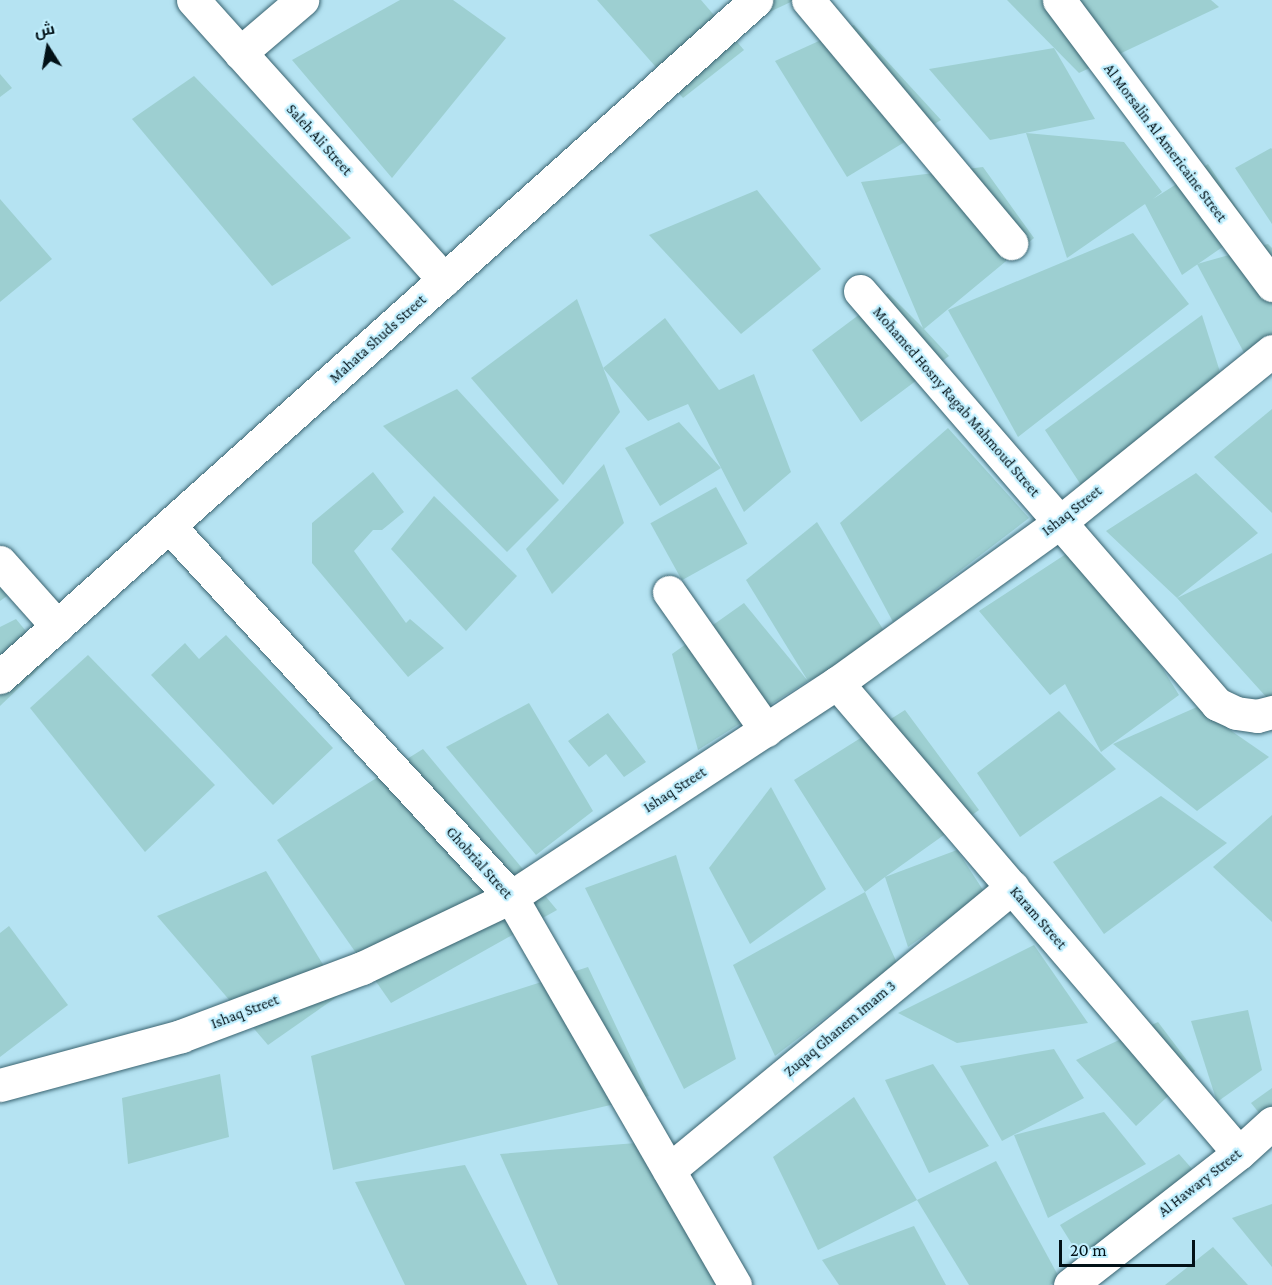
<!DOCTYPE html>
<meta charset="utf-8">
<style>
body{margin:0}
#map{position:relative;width:1272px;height:1285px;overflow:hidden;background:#b5e3f2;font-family:"Crimson Pro",Cairo,serif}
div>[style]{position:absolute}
.building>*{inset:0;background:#9dcfd1;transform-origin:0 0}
.roads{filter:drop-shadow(0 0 2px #396370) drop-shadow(0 0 2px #396370)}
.street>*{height:33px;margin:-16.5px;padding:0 16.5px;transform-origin:16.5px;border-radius:16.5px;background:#fff}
span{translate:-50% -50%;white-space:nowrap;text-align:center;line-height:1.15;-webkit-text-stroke:4.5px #c2f0ff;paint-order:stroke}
.street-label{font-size:15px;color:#021117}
.north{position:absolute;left:18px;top:18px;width:60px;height:60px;-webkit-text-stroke:4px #c2f0ff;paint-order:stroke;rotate:349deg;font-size:16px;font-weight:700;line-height:24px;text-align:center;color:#021117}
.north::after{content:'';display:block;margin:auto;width:21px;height:27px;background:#021117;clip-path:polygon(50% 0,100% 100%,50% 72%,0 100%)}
.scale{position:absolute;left:1059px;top:1240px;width:136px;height:27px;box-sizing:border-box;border:3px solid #021117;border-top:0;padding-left:8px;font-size:18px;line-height:21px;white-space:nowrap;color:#021117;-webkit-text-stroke:4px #c2f0ff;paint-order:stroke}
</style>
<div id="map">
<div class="building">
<div style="clip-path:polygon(400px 0,453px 0,506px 38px,392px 178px,292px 60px)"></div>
<div style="clip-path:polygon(597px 0,701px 0,744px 50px,683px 98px)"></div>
<div style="clip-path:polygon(729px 0,795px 0,748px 22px)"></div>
<div style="clip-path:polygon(1007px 0,1211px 0,1219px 7px,1079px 73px)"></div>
<div style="clip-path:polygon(854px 25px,941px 120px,847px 177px,775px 61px)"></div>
<div style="clip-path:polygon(1054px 48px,1095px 119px,990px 140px,929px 69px)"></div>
<div style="clip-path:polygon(0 74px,12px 88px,0 97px)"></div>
<div style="clip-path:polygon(194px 76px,351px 238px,272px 286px,132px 119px)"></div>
<div style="clip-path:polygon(1026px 133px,1124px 142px,1162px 192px,1153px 199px,1208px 164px,1250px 228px,1182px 275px,1145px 204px,1067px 258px)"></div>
<div style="clip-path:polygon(1271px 148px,1272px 149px,1272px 224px,1235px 168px)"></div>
<div style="clip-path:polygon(983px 167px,1034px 238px,924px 329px,949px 356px,861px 422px,812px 350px,888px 293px,923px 328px,861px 182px)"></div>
<div style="clip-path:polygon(757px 190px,821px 269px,741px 334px,649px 235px)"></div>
<div style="clip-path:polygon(0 199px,52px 259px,0 302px)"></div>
<div style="clip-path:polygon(1133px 233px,1189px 304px,1018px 437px,948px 310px)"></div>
<div style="clip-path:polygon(1268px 244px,1272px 248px,1272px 373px,1259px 381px,1197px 264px)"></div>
<div style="clip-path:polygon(577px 299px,620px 412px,563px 485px,471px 378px)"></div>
<div style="clip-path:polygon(1202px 315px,1221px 375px,1081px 485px,1045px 430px)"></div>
<div style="clip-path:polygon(665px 318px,719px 390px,754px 374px,791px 472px,744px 512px,688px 404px,648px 421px,603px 368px)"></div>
<div style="clip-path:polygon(457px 389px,559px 500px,507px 552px,383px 426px)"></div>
<div style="clip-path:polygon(1272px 409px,1272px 513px,1214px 457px)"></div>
<div style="clip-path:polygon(679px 422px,721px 468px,660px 506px,625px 448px)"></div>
<div style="clip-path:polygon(948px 428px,1029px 518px,893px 622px,840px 523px)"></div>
<div style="clip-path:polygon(604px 464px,624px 523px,552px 594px,526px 549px)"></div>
<div style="clip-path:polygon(373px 472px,404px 512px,382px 530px,373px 530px,354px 551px,406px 623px,410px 619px,444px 648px,408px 677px,312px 563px,312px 523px)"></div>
<div style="clip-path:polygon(1196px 473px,1258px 533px,1177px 598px,1272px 553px,1272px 696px,1268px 699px,1177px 598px,1106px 531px)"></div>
<div style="left:716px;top:487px;width:65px;height:75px;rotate:61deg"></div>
<div style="clip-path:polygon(434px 496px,517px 576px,466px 631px,391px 549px)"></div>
<div style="clip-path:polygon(817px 522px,892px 644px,808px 681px,746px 580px)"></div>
<div style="clip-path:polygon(1066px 554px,1138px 629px,1179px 695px,1101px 752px,1065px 684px,1050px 695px,979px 611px)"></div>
<div style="clip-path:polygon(0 587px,7px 596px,0 601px)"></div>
<div style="clip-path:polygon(744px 603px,808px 681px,698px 750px,672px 654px)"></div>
<div style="clip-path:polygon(16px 619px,49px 659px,0 706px,0 627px)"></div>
<div style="clip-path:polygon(226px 635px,333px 748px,273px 805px,151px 675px,185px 643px,199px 659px)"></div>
<div style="clip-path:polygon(88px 655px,215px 785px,145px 852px,30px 708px)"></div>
<div style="clip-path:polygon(529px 703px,593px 811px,536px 855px,446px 747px)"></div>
<div style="clip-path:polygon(1197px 707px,1269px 757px,1197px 811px,1113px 744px)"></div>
<div style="clip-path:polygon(905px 710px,979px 810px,885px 877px,957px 850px,985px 893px,908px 947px,885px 877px,865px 892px,794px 780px)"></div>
<div style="clip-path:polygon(1059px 711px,1116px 769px,1020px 837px,977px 773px)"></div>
<div style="clip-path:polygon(608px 713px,646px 762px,624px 777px,606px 754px,589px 767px,568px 741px)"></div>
<div style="clip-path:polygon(423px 749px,557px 910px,391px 1003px,277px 840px)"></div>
<div style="clip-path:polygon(771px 787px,826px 889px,750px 944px,709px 868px)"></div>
<div style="clip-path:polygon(1161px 796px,1227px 843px,1104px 934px,1053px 862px)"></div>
<div style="clip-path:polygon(1272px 815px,1272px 922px,1213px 867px)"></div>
<div style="clip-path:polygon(676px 855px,736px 1059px,684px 1089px,585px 888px)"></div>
<div style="clip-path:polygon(266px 871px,341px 994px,268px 1045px,157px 916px)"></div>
<div style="clip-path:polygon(865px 892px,897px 963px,775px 1056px,733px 965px)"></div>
<div style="clip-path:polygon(9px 926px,68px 1005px,0 1057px,0 933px)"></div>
<div style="clip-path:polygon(1034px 945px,1088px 1023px,957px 1043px,898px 1013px)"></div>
<div style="clip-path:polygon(588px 967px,649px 1096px,333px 1170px,311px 1056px)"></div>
<div style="clip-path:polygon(1248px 1010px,1262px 1070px,1217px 1102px,1191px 1021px)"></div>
<div style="clip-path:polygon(1158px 1022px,1195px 1071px,1136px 1126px,1076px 1060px)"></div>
<div style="clip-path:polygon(1054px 1049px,1084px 1098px,1002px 1141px,960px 1066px)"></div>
<div style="clip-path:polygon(933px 1064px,989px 1146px,929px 1173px,885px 1080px)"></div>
<div style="clip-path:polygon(220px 1074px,229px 1137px,128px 1164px,122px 1098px)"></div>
<div style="clip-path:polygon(1272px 1088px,1272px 1113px,1264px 1119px,1251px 1103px)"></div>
<div style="clip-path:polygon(854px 1097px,917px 1200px,818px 1250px,773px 1157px)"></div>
<div style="clip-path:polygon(1104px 1112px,1146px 1164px,1048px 1218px,1014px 1135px)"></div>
<div style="clip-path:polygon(636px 1143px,720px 1285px,558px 1285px,500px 1154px)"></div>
<div style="clip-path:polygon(1179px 1154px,1201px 1179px,1085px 1265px,1060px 1225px)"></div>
<div style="clip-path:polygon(996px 1161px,1060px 1279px,1050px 1285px,969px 1285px,917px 1200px)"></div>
<div style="clip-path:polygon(465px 1165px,527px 1285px,405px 1285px,355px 1182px)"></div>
<div style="clip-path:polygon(1272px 1204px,1272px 1267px,1232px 1218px)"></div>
<div style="clip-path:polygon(914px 1226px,946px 1285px,839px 1285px,822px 1260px)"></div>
<div style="clip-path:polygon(1213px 1247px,1248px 1285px,1165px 1285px)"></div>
</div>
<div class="roads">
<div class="street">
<div style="left:193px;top:0;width:376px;rotate:48.1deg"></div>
<div style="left:808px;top:0;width:317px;rotate:50.1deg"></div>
<div style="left:1059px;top:0;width:356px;rotate:53.2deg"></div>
<div style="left:240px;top:53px;width:82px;rotate:-40.5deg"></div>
<div style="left:860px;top:291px;width:546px;rotate:49.16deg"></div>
<div style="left:1217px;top:704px;width:21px;rotate:25deg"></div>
<div style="left:1236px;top:713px;width:21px;rotate:8deg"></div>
<div style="left:1257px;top:716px;width:16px;rotate:-15deg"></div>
<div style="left:169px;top:526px;width:505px;rotate:47.33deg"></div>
<div style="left:511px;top:897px;width:448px;rotate:60deg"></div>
<div style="left:0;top:562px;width:86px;rotate:48.3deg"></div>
<div style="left:669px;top:592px;width:169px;rotate:54.9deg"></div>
<div style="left:0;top:677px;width:1015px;rotate:-41.84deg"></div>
<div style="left:837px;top:683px;width:618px;rotate:49.46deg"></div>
<div style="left:0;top:1085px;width:188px;rotate:-15.1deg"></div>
<div style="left:181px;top:1036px;width:193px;rotate:-20.6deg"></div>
<div style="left:362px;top:968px;width:165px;rotate:-25.5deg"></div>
<div style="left:511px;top:897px;width:390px;rotate:-33.3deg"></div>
<div style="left:837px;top:683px;width:275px;rotate:-35.8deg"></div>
<div style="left:1060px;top:522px;width:272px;rotate:-38.9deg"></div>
<div style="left:669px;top:1170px;width:445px;rotate:-39.5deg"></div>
<div style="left:1070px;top:1285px;width:214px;rotate:-38deg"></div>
<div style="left:1239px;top:1153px;width:45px;rotate:-42.3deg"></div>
</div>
</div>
<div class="street-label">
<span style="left:319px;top:140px;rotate:48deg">Saleh Ali Street</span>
<span style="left:1165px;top:143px;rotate:53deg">Al Morsalin Al Americaine Street</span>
<span style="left:378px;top:339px;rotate:-42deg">Mahata Shuds Street</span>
<span style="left:956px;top:402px;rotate:49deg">Mohamed Hosny Ragab Mahmoud Street</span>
<span style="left:1072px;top:511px;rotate:-38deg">Ishaq Street</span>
<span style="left:675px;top:790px;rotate:-33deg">Ishaq Street</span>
<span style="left:479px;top:863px;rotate:48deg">Ghobrial Street</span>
<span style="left:1038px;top:918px;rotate:49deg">Karam Street</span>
<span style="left:245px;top:1012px;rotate:-21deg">Ishaq Street</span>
<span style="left:840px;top:1029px;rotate:-40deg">Zuqaq Ghanem Imam 3</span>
<span style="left:1200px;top:1183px;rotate:-38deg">Al Hawary Street</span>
</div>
<div class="north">ش</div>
<div class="scale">20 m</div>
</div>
